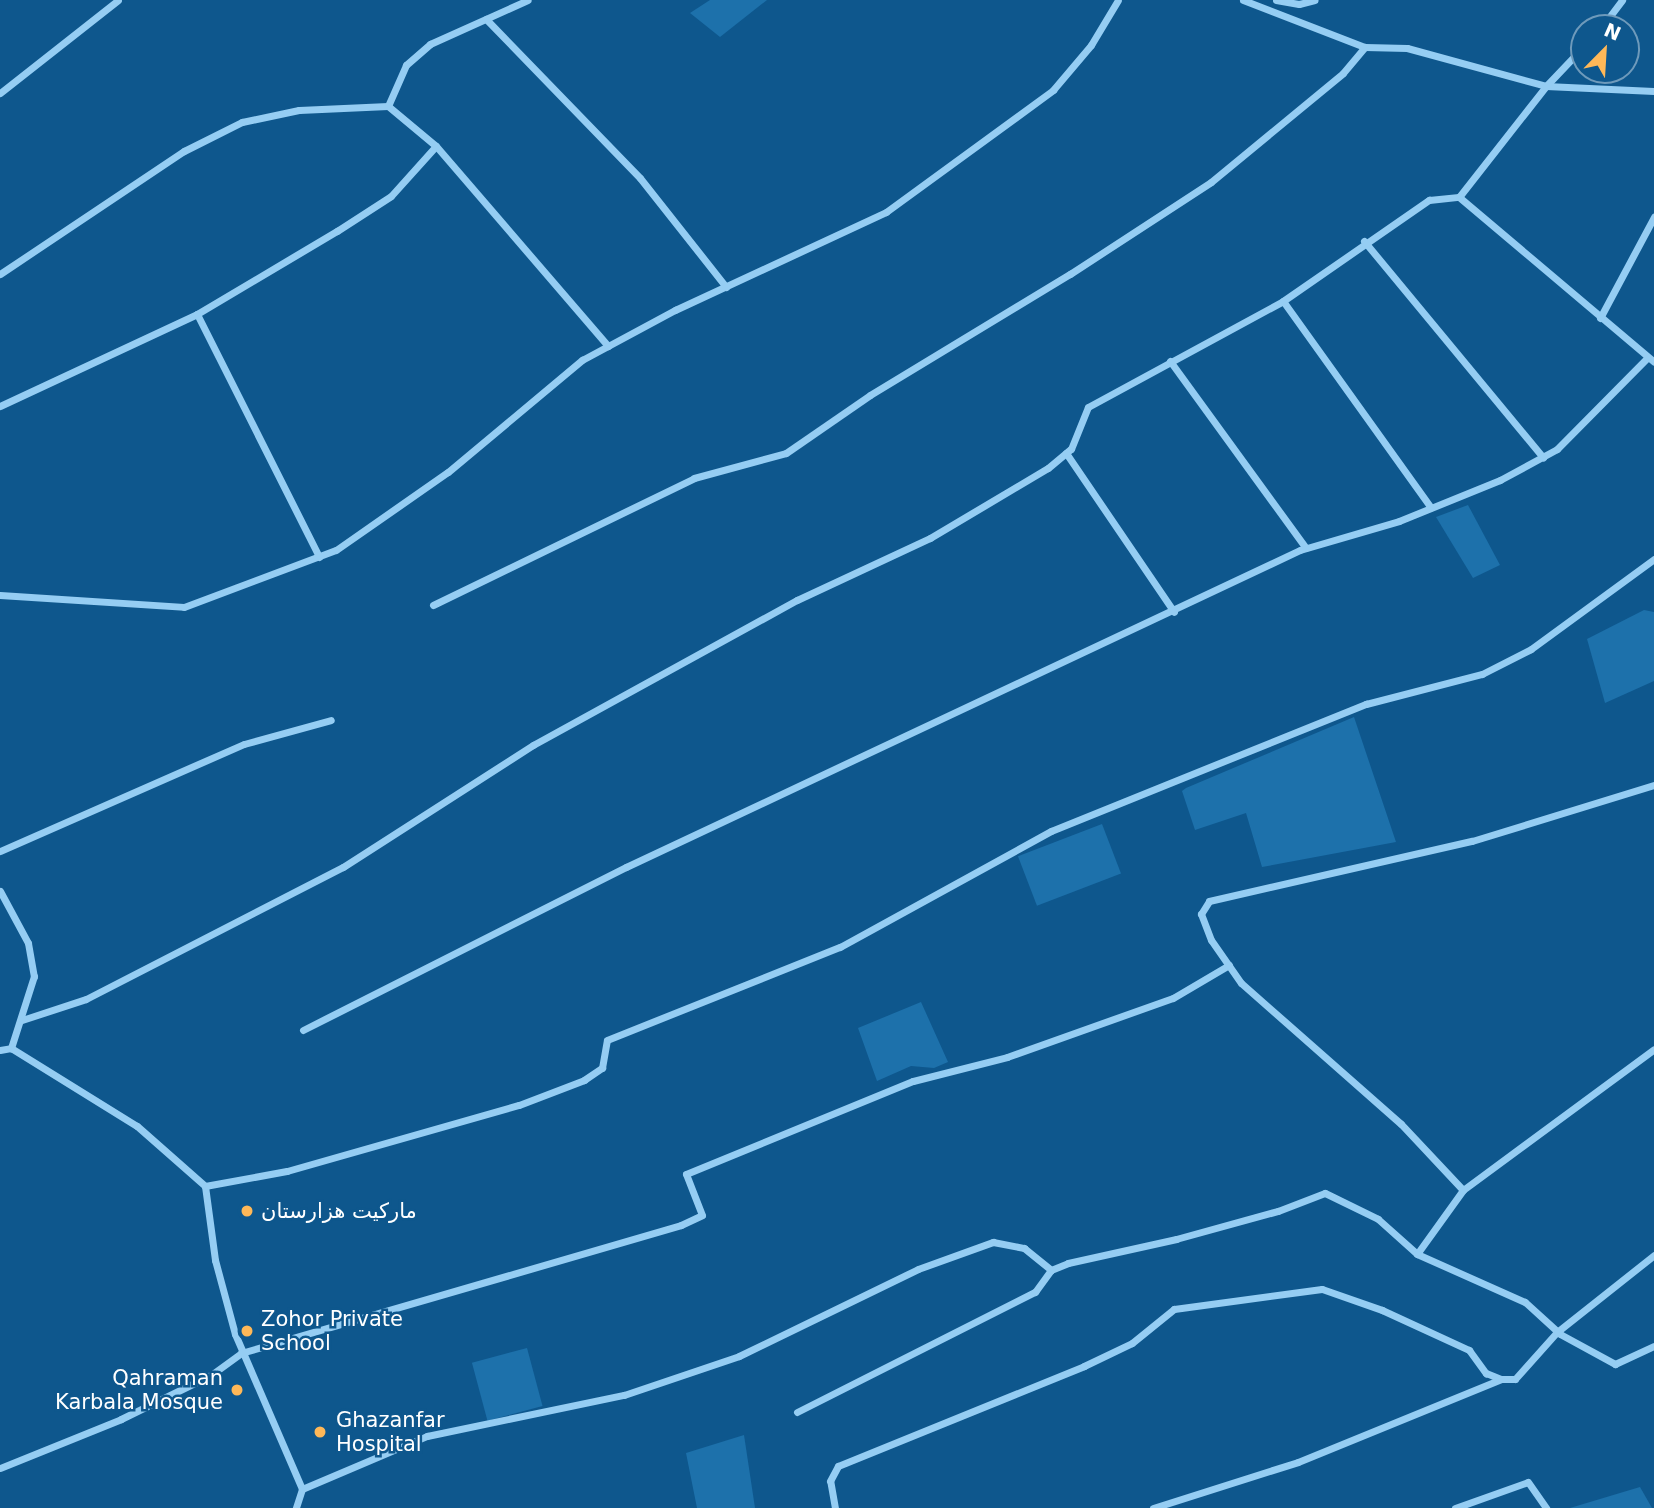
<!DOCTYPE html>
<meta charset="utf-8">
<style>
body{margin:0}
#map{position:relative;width:1654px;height:1508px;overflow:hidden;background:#0e578d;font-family:"DejaVu Sans","Noto Naskh Arabic",sans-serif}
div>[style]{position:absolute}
.green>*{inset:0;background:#1d71ab;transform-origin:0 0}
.street>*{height:7px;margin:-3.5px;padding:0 3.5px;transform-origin:3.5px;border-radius:3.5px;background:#95cdf3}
.dots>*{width:19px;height:19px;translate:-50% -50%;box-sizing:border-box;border:4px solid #0e578d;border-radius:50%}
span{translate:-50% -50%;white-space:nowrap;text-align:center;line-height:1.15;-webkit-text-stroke:5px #0e578d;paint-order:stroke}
.poi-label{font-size:21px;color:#fff}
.left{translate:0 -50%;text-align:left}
.right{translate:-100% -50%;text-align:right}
.north{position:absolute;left:1570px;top:14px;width:70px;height:70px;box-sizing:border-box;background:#0e578d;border:2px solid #6e9abb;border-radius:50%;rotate:24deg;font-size:19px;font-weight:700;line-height:28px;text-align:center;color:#fff}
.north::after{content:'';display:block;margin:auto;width:24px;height:32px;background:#ffb858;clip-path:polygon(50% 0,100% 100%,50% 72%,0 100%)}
</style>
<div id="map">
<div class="green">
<div style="clip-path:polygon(710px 0,767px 0,720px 37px,690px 13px)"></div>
<div style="clip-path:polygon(1468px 505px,1500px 565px,1473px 578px,1436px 517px)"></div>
<div style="clip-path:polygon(1644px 610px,1654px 612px,1654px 681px,1605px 703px,1587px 639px)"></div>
<div style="clip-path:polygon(1354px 717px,1396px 842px,1262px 867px,1246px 813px,1195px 830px,1182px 791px,1186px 788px)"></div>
<div style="left:1102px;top:824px;width:53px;height:90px;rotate:69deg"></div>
<div style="clip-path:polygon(921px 1002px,948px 1062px,934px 1068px,911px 1066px,877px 1081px,858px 1028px)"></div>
<div style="left:527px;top:1348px;width:60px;height:57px;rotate:75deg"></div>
<div style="clip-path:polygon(744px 1435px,755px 1508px,697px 1508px,686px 1453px)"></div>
<div style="clip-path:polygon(1640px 1487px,1652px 1508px,1570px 1508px)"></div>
</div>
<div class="street">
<div style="left:1243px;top:0;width:131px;rotate:21.1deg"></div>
<div style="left:1365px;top:47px;width:42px;rotate:1.4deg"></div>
<div style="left:1407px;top:48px;width:144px;rotate:15.3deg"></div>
<div style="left:1546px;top:86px;width:108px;rotate:2.7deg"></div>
<div style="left:1276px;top:0;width:23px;rotate:10deg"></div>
<div style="left:1299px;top:4px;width:16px;rotate:-14deg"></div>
<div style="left:486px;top:19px;width:221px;rotate:45.9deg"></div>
<div style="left:640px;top:178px;width:139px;rotate:51.7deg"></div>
<div style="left:1601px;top:28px;width:35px;rotate:-53deg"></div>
<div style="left:0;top:93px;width:150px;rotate:-38.2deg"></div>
<div style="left:388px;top:106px;width:45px;rotate:-66.3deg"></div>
<div style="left:406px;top:65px;width:32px;rotate:-41deg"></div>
<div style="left:430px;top:44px;width:107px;rotate:-24.2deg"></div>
<div style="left:1459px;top:197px;width:255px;rotate:40.2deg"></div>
<div style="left:1364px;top:241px;width:281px;rotate:50.4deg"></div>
<div style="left:0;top:274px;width:221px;rotate:-33.8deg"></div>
<div style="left:184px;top:151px;width:65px;rotate:-26.6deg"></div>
<div style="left:242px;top:122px;width:58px;rotate:-11.9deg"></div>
<div style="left:299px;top:110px;width:89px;rotate:-2.6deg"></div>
<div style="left:388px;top:106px;width:62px;rotate:39.8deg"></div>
<div style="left:436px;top:146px;width:264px;rotate:49.3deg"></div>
<div style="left:1283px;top:301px;width:254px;rotate:54.4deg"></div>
<div style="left:197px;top:314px;width:272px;rotate:63.3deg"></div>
<div style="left:1600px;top:318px;width:115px;rotate:-61.9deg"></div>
<div style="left:1170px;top:361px;width:231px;rotate:54deg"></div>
<div style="left:0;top:406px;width:217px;rotate:-25deg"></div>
<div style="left:197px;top:314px;width:163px;rotate:-30.7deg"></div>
<div style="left:337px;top:231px;width:64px;rotate:-32.9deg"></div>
<div style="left:391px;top:196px;width:67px;rotate:-48deg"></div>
<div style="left:1066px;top:453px;width:192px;rotate:55.8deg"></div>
<div style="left:0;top:595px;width:184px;rotate:3.7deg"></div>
<div style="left:184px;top:607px;width:162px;rotate:-20.6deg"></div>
<div style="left:336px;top:550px;width:136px;rotate:-34.9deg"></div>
<div style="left:448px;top:472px;width:175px;rotate:-39.9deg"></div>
<div style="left:582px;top:360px;width:106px;rotate:-28.3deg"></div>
<div style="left:675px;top:310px;width:233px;rotate:-24.9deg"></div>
<div style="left:886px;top:212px;width:207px;rotate:-36.1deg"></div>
<div style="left:1053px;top:90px;width:59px;rotate:-49.8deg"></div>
<div style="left:1091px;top:45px;width:52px;rotate:-59deg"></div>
<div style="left:433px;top:605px;width:290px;rotate:-25.9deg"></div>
<div style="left:694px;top:478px;width:95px;rotate:-15.2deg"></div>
<div style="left:786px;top:453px;width:102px;rotate:-34.6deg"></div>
<div style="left:870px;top:395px;width:234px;rotate:-31.2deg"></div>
<div style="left:1070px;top:274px;width:168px;rotate:-33.1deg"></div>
<div style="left:1211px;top:182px;width:171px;rotate:-39.5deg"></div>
<div style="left:1343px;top:73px;width:34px;rotate:-50deg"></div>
<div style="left:0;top:851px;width:266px;rotate:-23.7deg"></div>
<div style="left:244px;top:744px;width:90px;rotate:-15.4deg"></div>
<div style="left:0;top:891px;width:59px;rotate:61.7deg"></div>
<div style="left:28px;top:943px;width:34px;rotate:80deg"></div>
<div style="left:34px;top:976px;width:76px;rotate:107.7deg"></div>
<div style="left:22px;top:1020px;width:67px;rotate:-18.2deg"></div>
<div style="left:86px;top:999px;width:289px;rotate:-27.2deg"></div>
<div style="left:343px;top:867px;width:226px;rotate:-32.7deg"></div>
<div style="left:533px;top:745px;width:301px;rotate:-28.8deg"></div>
<div style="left:797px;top:600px;width:147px;rotate:-25deg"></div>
<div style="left:930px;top:538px;width:137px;rotate:-30.7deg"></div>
<div style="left:1048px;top:468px;width:30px;rotate:-40deg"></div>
<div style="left:1071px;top:449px;width:45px;rotate:-68deg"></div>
<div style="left:1088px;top:407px;width:222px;rotate:-28.5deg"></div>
<div style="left:1283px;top:301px;width:178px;rotate:-34.7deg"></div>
<div style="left:1429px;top:200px;width:30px;rotate:-6deg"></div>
<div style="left:1459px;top:197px;width:141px;rotate:-51.9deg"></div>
<div style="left:1546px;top:86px;width:55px;rotate:-46.5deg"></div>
<div style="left:303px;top:1030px;width:362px;rotate:-26.8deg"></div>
<div style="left:626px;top:867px;width:745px;rotate:-25.19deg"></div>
<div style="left:1300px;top:550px;width:103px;rotate:-16.3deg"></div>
<div style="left:1399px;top:521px;width:109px;rotate:-22.1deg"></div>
<div style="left:1500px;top:480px;width:65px;rotate:-28.5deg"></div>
<div style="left:1557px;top:449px;width:128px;rotate:-45.3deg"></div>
<div style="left:0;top:1050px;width:11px;rotate:-10deg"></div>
<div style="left:11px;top:1048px;width:148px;rotate:31.8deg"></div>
<div style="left:137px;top:1126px;width:91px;rotate:41.4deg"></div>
<div style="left:205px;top:1186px;width:75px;rotate:82.3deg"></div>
<div style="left:215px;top:1260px;width:77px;rotate:74.9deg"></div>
<div style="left:235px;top:1334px;width:169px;rotate:66.6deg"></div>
<div style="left:302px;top:1489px;width:20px;rotate:108deg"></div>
<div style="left:205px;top:1186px;width:83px;rotate:-10.4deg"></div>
<div style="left:287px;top:1171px;width:241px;rotate:-15.9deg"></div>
<div style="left:519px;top:1105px;width:70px;rotate:-21deg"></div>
<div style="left:584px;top:1080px;width:22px;rotate:-34deg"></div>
<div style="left:602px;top:1068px;width:28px;rotate:-80deg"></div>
<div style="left:607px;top:1040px;width:251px;rotate:-21.8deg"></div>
<div style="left:840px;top:947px;width:241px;rotate:-28.8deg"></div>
<div style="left:1051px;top:831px;width:340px;rotate:-22deg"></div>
<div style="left:1366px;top:704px;width:120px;rotate:-14.5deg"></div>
<div style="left:1482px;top:674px;width:55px;rotate:-27deg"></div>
<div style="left:1531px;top:649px;width:152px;rotate:-36.2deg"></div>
<div style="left:1463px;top:1190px;width:91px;rotate:-133.2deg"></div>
<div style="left:1401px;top:1124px;width:213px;rotate:-138.6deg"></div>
<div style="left:1241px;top:983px;width:52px;rotate:-124.9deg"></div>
<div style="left:1211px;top:940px;width:28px;rotate:-111deg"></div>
<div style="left:1201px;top:914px;width:15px;rotate:-58deg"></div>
<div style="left:1209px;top:901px;width:270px;rotate:-12.9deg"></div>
<div style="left:1472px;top:841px;width:190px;rotate:-17.1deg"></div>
<div style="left:1417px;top:1254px;width:79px;rotate:-54.3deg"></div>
<div style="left:1463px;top:1190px;width:237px;rotate:-36.4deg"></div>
<div style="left:797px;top:1412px;width:267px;rotate:-26.8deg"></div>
<div style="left:1035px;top:1292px;width:27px;rotate:-54deg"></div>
<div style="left:1051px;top:1270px;width:18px;rotate:-22deg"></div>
<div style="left:1068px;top:1263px;width:111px;rotate:-12.5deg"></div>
<div style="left:1176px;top:1239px;width:106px;rotate:-15.4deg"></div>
<div style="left:1278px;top:1211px;width:50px;rotate:-21deg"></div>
<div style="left:1325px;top:1193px;width:59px;rotate:26.1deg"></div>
<div style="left:1378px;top:1219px;width:52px;rotate:41.9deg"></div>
<div style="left:1417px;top:1254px;width:118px;rotate:24deg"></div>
<div style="left:1525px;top:1302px;width:47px;rotate:42.4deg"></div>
<div style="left:1560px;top:1334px;width:63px;rotate:28.6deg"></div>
<div style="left:1615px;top:1364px;width:43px;rotate:-24.8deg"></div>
<div style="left:0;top:1468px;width:131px;rotate:-22deg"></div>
<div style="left:121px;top:1419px;width:100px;rotate:-26.1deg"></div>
<div style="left:211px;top:1375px;width:37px;rotate:-36deg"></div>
<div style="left:241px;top:1353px;width:458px;rotate:-16.2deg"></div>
<div style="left:681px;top:1225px;width:23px;rotate:-25deg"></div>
<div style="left:702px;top:1215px;width:44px;rotate:-111.3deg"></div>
<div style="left:686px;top:1174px;width:245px;rotate:-22.3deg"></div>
<div style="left:913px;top:1081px;width:97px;rotate:-14.3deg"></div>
<div style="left:1007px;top:1057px;width:176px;rotate:-19.6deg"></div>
<div style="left:1173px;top:998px;width:65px;rotate:-30.5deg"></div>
<div style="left:302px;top:1489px;width:136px;rotate:-23deg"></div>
<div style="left:427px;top:1436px;width:201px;rotate:-11.8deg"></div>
<div style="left:624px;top:1395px;width:121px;rotate:-18.7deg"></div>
<div style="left:739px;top:1356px;width:199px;rotate:-25.9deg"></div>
<div style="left:918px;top:1269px;width:80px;rotate:-19.8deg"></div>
<div style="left:993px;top:1242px;width:32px;rotate:11deg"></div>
<div style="left:1024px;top:1248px;width:35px;rotate:39deg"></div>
<div style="left:835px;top:1508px;width:27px;rotate:-100deg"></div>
<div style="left:830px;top:1481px;width:17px;rotate:-62deg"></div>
<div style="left:838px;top:1466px;width:266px;rotate:-22.1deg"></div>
<div style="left:1084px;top:1366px;width:53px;rotate:-25.6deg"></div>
<div style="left:1132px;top:1343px;width:54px;rotate:-39deg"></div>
<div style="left:1174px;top:1309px;width:149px;rotate:-7.7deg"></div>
<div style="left:1322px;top:1289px;width:64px;rotate:19.3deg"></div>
<div style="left:1382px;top:1310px;width:96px;rotate:24.7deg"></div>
<div style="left:1469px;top:1350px;width:29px;rotate:54deg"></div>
<div style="left:1486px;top:1373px;width:16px;rotate:22deg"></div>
<div style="left:1153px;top:1508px;width:152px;rotate:-17.6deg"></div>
<div style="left:1298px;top:1462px;width:219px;rotate:-22.2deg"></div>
<div style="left:1501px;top:1379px;width:14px"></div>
<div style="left:1515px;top:1379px;width:63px;rotate:-48.2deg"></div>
<div style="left:1557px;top:1332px;width:124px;rotate:-38.4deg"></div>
<div style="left:1455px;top:1508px;width:77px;rotate:-19.6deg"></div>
<div style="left:1528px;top:1482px;width:32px;rotate:55deg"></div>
</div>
<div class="dots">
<div style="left:247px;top:1211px;background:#ffb858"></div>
<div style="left:247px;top:1331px;background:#ffb858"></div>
<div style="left:237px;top:1390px;background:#ffb858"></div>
<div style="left:320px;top:1432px;background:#ffb858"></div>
</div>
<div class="poi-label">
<span class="left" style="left:261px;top:1211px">مارکیت هزارستان</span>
<span class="left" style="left:261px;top:1331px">Zohor Private<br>School</span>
<span class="right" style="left:223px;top:1390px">Qahraman<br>Karbala Mosque</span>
<span class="left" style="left:336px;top:1432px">Ghazanfar<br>Hospital</span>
</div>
<div class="north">N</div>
</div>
